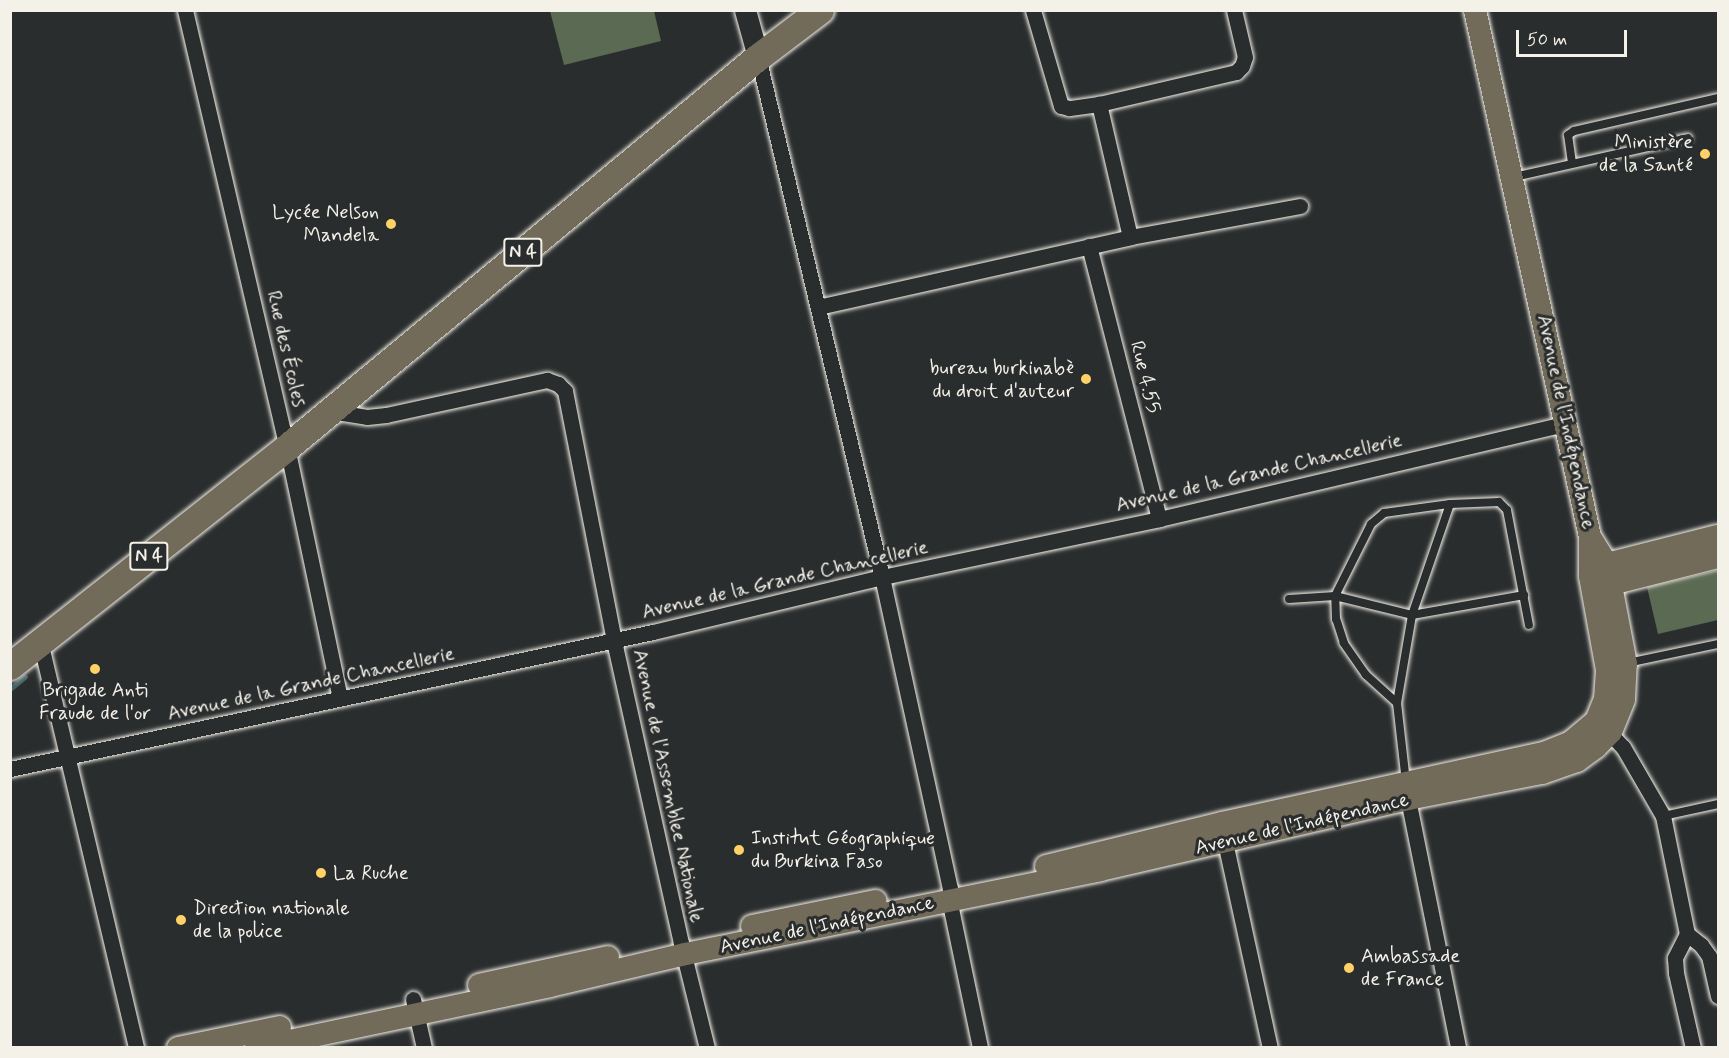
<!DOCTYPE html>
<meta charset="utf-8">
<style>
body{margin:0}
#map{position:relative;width:1729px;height:1058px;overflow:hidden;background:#2a2d2e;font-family:Mynerve,sans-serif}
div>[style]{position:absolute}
.green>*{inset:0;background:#5b6a53}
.stream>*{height:4.5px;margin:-2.25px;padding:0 2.25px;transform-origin:2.25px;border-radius:2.25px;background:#456366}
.roads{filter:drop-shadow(0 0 2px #f4f1e8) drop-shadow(0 0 2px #f4f1e8)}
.lane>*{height:8px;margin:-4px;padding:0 4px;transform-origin:4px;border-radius:4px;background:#2a2d2e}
.street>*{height:15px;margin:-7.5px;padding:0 7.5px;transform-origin:7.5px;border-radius:7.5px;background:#2a2d2e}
.secondary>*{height:21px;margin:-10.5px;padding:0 10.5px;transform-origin:10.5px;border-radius:10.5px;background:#2a2d2e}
.primary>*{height:22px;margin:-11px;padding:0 11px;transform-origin:11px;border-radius:11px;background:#736b5a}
.highway>*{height:27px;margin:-13.5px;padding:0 13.5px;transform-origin:13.5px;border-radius:13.5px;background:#736b5a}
.dots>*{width:16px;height:16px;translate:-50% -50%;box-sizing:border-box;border:3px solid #2a2d2e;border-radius:50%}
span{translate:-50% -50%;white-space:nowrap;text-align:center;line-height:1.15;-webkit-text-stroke:6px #2a2d2e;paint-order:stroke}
.shield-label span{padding:2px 4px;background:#2a2d2e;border:2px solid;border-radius:4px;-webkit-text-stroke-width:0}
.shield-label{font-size:18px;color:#f4f1e8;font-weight:700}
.poi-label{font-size:20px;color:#f4f1e8}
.right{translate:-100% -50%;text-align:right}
.left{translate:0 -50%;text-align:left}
.street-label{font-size:20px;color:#f4f1e8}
.frame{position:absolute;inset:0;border:12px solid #f4f1e8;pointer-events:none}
.scale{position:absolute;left:1516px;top:30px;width:111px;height:27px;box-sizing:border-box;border:3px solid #f4f1e8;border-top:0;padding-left:8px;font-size:18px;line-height:21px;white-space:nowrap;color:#f4f1e8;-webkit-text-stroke:4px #2a2d2e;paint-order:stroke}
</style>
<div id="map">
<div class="green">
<div style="clip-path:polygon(550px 11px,654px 11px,661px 41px,564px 65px)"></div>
<div style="clip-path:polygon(1718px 570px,1718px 620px,1658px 634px,1647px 587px)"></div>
</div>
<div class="stream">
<div style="left:10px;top:689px;width:19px;rotate:-39deg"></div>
</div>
<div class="roads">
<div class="lane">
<div style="left:1572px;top:163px;width:28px;rotate:-98deg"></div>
<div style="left:1568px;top:135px;width:7px;rotate:-34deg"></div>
<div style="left:1574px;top:131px;width:148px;rotate:-12.9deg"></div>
<div style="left:1514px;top:177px;width:178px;rotate:-12.6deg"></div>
<div style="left:1289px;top:599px;width:46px;rotate:-3.7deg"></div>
<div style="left:1335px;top:596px;width:79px;rotate:13.9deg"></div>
<div style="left:1412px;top:615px;width:114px;rotate:-10.1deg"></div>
<div style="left:1627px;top:663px;width:93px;rotate:-11.8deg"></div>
<div style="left:1397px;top:703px;width:42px;rotate:-137.9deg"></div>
<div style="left:1366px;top:675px;width:39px;rotate:-125deg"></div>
<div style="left:1344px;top:643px;width:25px;rotate:-108deg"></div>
<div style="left:1336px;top:619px;width:23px;rotate:-92deg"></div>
<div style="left:1335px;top:596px;width:80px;rotate:-63.4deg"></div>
<div style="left:1371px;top:524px;width:17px;rotate:-40deg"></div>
<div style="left:1384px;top:513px;width:67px;rotate:-7.8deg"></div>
<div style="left:1406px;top:782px;width:80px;rotate:-96.5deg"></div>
<div style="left:1397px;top:703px;width:89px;rotate:-80.3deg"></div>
<div style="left:1412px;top:615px;width:117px;rotate:-71.1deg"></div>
<div style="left:1450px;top:504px;width:49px;rotate:-2.3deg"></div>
<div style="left:1499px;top:502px;width:11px;rotate:45deg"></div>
<div style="left:1507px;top:510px;width:117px;rotate:79.2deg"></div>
<div style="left:1663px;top:816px;width:56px;rotate:-12.3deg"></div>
</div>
<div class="street">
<div style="left:185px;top:10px;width:449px;rotate:76.9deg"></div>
<div style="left:287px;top:447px;width:257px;rotate:78.1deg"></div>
<div style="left:758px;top:57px;width:535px;rotate:76.59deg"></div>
<div style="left:882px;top:577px;width:318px;rotate:77.7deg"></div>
<div style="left:950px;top:888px;width:11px;rotate:95deg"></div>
<div style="left:949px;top:899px;width:152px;rotate:78.2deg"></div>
<div style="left:1099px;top:104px;width:141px;rotate:-13.1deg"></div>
<div style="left:1236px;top:72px;width:8px;rotate:-45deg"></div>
<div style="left:1242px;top:66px;width:9px;rotate:-72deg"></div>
<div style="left:1245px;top:57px;width:48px;rotate:-103.2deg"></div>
<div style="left:1130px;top:237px;width:173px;rotate:-10.3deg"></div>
<div style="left:1089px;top:246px;width:282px;rotate:75.6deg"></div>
<div style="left:818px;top:307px;width:320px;rotate:-12.6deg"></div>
<div style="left:1130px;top:237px;width:137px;rotate:-103.1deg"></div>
<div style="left:1099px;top:104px;width:30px;rotate:172deg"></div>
<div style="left:1069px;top:108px;width:8px;rotate:-166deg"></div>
<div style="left:1061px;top:106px;width:100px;rotate:-106.3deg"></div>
<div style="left:330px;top:411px;width:37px;rotate:9deg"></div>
<div style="left:367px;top:417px;width:19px;rotate:-6deg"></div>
<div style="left:386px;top:415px;width:165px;rotate:-12.3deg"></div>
<div style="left:547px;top:380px;width:12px;rotate:20deg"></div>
<div style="left:558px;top:384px;width:10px;rotate:45deg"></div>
<div style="left:565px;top:391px;width:255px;rotate:78.9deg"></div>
<div style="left:614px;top:641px;width:309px;rotate:77.5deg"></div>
<div style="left:681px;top:943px;width:108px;rotate:76.1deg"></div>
<div style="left:40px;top:641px;width:418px;rotate:76.7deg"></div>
<div style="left:1605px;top:728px;width:26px;rotate:47deg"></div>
<div style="left:1623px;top:747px;width:80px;rotate:59.9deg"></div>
<div style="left:1663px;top:816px;width:120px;rotate:78.5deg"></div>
<div style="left:1687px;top:934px;width:27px;rotate:117deg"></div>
<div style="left:1675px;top:958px;width:15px;rotate:86deg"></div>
<div style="left:1676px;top:973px;width:77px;rotate:77.2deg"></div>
<div style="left:10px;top:769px;width:657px;rotate:-12.03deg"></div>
<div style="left:653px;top:632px;width:236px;rotate:-13.5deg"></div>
<div style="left:882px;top:577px;width:283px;rotate:-11.8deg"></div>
<div style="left:1159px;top:519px;width:419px;rotate:-13.2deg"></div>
<div style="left:1408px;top:799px;width:254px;rotate:78.6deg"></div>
<div style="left:1225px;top:842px;width:211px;rotate:77.7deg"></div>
<div style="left:1687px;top:934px;width:18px;rotate:38deg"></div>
<div style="left:1701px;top:945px;width:14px;rotate:54deg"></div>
<div style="left:1709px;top:956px;width:41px;rotate:77.3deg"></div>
<div style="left:413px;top:999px;width:50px;rotate:77.3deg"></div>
</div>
<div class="secondary">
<div style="left:745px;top:10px;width:49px;rotate:74.5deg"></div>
</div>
<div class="primary">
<div style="left:1597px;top:571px;width:12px;rotate:-35deg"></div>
<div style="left:1607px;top:564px;width:114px;rotate:-14.2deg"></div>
<div style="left:1600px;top:592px;width:14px;rotate:-36deg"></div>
<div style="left:1611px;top:584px;width:110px;rotate:-14.2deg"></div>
<div style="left:1046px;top:866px;width:181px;rotate:-13.7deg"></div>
<div style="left:1222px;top:823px;width:330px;rotate:-12.3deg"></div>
<div style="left:1544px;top:753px;width:29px;rotate:-22deg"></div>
<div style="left:1571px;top:742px;width:33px;rotate:-40deg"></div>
<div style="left:1596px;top:721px;width:24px;rotate:-68deg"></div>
<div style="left:1605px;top:699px;width:29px;rotate:-86deg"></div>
<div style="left:1607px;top:670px;width:96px;rotate:-100.3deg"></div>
<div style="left:1590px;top:576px;width:39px;rotate:-90deg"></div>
<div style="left:752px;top:926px;width:126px;rotate:-11.5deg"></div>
<div style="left:479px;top:985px;width:132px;rotate:-12.2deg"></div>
<div style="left:178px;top:1048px;width:104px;rotate:-11.6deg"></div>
<div style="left:256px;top:1048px;width:300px;rotate:-11.9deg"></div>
<div style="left:550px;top:986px;width:139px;rotate:-13.3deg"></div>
<div style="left:685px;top:954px;width:423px;rotate:-11.4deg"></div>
<div style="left:1100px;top:870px;width:316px;rotate:-13deg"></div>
<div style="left:1408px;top:799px;width:136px;rotate:-11deg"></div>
<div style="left:1542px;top:773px;width:37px;rotate:-19deg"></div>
<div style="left:1577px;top:761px;width:24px;rotate:-36deg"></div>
<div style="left:1596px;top:747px;width:21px;rotate:-45deg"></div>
<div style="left:1611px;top:732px;width:35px;rotate:-68deg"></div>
<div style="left:1624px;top:699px;width:35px;rotate:-87deg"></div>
<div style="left:1626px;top:664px;width:102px;rotate:-100.8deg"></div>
<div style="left:1607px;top:564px;width:32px;rotate:-122deg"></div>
<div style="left:1590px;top:537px;width:539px;rotate:-102.31deg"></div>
</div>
<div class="highway">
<div style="left:10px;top:666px;width:353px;rotate:-38.3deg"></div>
<div style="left:287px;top:447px;width:612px;rotate:-39.63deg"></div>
<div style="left:758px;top:57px;width:78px;rotate:-37.2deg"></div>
</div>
</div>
<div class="dots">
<div style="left:1705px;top:154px;background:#ffd166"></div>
<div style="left:391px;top:224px;background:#ffd166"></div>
<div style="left:1086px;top:379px;background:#ffd166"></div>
<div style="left:95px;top:669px;background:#ffd166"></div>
<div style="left:739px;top:850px;background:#ffd166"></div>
<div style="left:321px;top:873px;background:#ffd166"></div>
<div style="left:181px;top:920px;background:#ffd166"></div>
<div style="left:1349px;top:968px;background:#ffd166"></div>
</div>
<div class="shield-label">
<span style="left:523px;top:252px">N 4</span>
<span style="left:149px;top:556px">N 4</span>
</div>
<div class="poi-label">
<span class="right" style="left:1693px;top:154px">Ministère<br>de la Santé</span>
<span class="right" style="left:379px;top:224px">Lycée Nelson<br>Mandela</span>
<span class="right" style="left:1074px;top:380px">bureau burkinabè<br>du droit d'auteur</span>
<span style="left:95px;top:702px">Brigade Anti<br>Fraude de l'or</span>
<span class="left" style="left:751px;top:850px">Institut Géographique<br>du Burkina Faso</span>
<span class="left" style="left:333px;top:873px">La Ruche</span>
<span class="left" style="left:193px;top:920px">Direction nationale<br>de la police</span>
<span class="left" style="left:1361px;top:968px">Ambassade<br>de France</span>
</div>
<div class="street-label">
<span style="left:286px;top:349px;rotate:77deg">Rue des Écoles</span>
<span style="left:1145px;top:377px;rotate:76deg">Rue 4.55</span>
<span style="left:1566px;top:422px;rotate:78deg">Avenue de l'Indépendance</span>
<span style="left:1259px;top:473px;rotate:-13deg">Avenue de la Grande Chancellerie</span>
<span style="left:785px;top:580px;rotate:-13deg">Avenue de la Grande Chancellerie</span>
<span style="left:311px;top:684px;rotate:-12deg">Avenue de la Grande Chancellerie</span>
<span style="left:668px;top:786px;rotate:78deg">Avenue de l'Assemblee Nationale</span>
<span style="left:1302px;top:824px;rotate:-13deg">Avenue de l'Indépendance</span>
<span style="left:827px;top:925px;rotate:-12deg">Avenue de l'Indépendance</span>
</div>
<div class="frame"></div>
<div class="scale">50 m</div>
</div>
